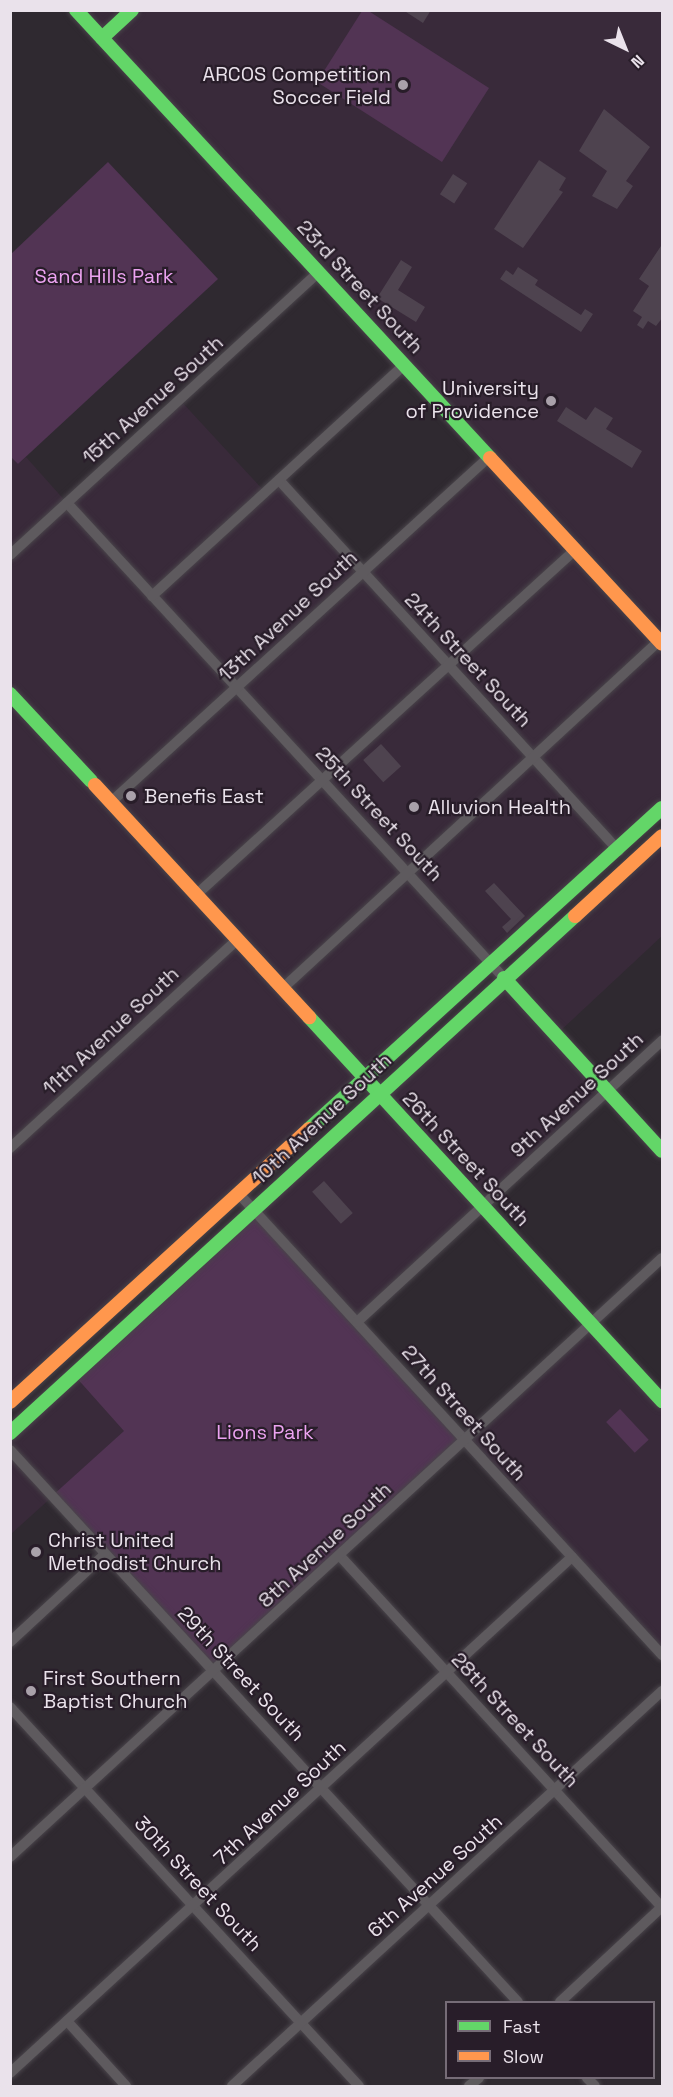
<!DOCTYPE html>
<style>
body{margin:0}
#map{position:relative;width:673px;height:2097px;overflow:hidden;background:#2f2930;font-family:"Space Grotesk",sans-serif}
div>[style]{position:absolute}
.built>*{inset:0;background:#392a3a}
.green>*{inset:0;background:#523454;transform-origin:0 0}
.building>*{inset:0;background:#4e434f;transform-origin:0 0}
.roads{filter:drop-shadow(0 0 2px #49444a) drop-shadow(0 0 2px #49444a)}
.street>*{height:10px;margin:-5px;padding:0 5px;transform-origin:5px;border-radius:5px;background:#5e5a5e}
.fast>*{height:14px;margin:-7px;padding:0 7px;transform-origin:7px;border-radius:7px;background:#63d668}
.slow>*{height:14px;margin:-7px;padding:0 7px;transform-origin:7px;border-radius:7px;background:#ff974d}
.dots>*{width:16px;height:16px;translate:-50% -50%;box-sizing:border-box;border:3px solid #281d29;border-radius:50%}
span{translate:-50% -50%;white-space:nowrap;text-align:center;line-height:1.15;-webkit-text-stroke:4.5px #281d29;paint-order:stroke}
.poi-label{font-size:20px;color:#eae2eb}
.right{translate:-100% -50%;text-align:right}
.left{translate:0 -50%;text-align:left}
.park-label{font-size:20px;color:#eca3f1}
.street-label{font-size:20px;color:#eae2eb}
.frame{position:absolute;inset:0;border:12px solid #eae2eb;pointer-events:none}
.legend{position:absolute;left:445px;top:2001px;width:210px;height:78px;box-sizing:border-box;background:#281d29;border:2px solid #766c77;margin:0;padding:8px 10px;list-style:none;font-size:18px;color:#eae2eb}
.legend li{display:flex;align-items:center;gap:12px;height:30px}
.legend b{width:30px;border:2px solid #766c77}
.north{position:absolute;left:595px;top:18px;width:60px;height:60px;-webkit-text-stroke:4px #281d29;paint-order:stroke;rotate:137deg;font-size:16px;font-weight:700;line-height:24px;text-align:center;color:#eae2eb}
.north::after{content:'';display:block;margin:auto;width:21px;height:27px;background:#eae2eb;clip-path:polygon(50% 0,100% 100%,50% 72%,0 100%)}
</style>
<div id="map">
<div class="built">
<div style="clip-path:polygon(76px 11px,662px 11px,662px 808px,11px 1403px,11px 456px,18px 464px,26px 457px,67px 503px,180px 400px,265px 492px,279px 480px,363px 571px,489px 456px)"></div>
<div style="clip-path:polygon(662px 835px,662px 936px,557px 1034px,608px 1090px,357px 1322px,254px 1208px)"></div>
<div style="clip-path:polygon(591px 1323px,662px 1401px,662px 1655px,465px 1439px)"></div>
<div style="clip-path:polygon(74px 1375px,125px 1431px,11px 1534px,11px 1433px)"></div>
</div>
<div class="green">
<div style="clip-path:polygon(367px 10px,489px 88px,442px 162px,317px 82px,362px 11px)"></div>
<div style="clip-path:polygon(108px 162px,218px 279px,18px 464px,10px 456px,11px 254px)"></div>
<div style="clip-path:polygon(254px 1208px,465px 1439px,214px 1671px,52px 1496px,124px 1431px,74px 1375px)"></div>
<div style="left:620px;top:1409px;width:42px;height:19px;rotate:47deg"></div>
</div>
<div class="building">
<div style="clip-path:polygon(403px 10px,431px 10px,423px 23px)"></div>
<div style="clip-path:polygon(604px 109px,650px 147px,626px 181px,633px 186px,617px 209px,592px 196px,607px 171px,579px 151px)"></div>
<div style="clip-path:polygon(539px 160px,566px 178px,559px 190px,563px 192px,523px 248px,494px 229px)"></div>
<div style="left:453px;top:174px;width:17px;height:24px;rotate:33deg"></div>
<div style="clip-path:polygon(663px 243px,663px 317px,656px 326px,648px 321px,643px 329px,637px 325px,642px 317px,633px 311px,649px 286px,639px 279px)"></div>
<div style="clip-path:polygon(401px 260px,412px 267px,398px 290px,425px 307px,416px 322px,377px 298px)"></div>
<div style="clip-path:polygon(518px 267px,538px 280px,535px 285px,581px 315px,585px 309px,593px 314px,581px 332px,500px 279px,506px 270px,513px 275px)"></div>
<div style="clip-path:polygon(566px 407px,586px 420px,595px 407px,613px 418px,606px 429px,642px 451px,632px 468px,557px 421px)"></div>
<div style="left:381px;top:744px;width:30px;height:24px;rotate:48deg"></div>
<div style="clip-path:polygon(494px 883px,525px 916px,507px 933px,502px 927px,511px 919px,485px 891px)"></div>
<div style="left:324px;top:1181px;width:43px;height:16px;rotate:48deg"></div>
</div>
<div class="roads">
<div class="street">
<div style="left:279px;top:480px;width:503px;rotate:47.5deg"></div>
<div style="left:67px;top:503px;width:645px;rotate:47.39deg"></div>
<div style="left:10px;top:555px;width:420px;rotate:-42.5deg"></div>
<div style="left:152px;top:596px;width:343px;rotate:-42.5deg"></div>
<div style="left:111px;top:802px;width:513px;rotate:-42.39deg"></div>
<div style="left:196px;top:895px;width:514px;rotate:-42.32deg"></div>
<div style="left:282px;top:989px;width:513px;rotate:-42.71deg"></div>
<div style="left:10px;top:1148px;width:308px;rotate:-42.5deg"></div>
<div style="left:239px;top:1194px;width:626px;rotate:47.46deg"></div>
<div style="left:357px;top:1322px;width:415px;rotate:-42.7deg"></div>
<div style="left:10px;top:1450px;width:750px;rotate:47.38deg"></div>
<div style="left:340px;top:1556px;width:477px;rotate:47.5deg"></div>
<div style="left:10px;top:1642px;width:129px;rotate:-42.8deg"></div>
<div style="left:10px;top:1707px;width:515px;rotate:47.36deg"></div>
<div style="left:10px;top:1857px;width:885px;rotate:-42.57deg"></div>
<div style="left:560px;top:2002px;width:139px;rotate:-43deg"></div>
<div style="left:67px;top:2021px;width:88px;rotate:47.8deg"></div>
<div style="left:10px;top:2073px;width:763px;rotate:-42.56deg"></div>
<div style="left:587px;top:2078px;width:11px;rotate:45deg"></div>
<div style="left:232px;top:2086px;width:584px;rotate:-42.57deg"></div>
<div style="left:469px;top:2086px;width:13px;rotate:-39deg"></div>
</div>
<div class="fast">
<div style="left:76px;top:10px;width:610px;rotate:47.26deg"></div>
<div style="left:102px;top:38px;width:41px;rotate:-43deg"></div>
<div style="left:10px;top:694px;width:119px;rotate:47deg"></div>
<div style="left:504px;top:978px;width:234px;rotate:47.6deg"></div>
<div style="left:309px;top:1017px;width:522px;rotate:47.41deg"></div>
<div style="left:309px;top:1129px;width:477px;rotate:-42.3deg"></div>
<div style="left:10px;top:1433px;width:766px;rotate:-42.46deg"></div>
</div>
<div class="slow">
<div style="left:490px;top:458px;width:253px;rotate:47.2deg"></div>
<div style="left:95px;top:785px;width:316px;rotate:47.3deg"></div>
<div style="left:575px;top:916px;width:118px;rotate:-42.6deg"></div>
<div style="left:10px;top:1402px;width:405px;rotate:-42.4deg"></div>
</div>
</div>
<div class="dots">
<div style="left:403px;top:85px;background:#a9a1aa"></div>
<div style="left:551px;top:401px;background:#a9a1aa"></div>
<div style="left:131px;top:796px;background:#a9a1aa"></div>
<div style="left:414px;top:807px;background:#a9a1aa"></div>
<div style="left:36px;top:1552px;background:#a9a1aa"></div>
<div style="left:31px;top:1691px;background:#a9a1aa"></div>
</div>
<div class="poi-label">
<span class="right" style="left:391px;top:86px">ARCOS Competition<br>Soccer Field</span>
<span class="right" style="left:539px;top:400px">University<br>of Providence</span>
<span class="left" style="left:144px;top:796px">Benefis East</span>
<span class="left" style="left:428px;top:807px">Alluvion Health</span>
<span class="left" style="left:48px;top:1552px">Christ United<br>Methodist Church</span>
<span class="left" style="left:43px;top:1690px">First Southern<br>Baptist Church</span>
</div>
<div class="park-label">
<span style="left:104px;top:276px">Sand Hills Park</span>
<span style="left:265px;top:1432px">Lions Park</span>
</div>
<div class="street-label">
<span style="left:360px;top:287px;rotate:47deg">23rd Street South</span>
<span style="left:153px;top:400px;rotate:-42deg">15th Avenue South</span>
<span style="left:288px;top:616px;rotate:-43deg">13th Avenue South</span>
<span style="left:468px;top:660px;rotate:47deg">24th Street South</span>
<span style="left:379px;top:814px;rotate:47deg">25th Street South</span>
<span style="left:111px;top:1031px;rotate:-43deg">11th Avenue South</span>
<span style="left:577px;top:1095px;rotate:-43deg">9th Avenue South</span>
<span style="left:322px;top:1119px;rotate:-43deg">10th Avenue South</span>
<span style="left:466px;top:1159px;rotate:47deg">26th Street South</span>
<span style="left:464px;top:1413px;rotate:48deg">27th Street South</span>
<span style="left:325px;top:1545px;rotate:-43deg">8th Avenue South</span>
<span style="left:241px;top:1674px;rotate:47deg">29th Street South</span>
<span style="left:515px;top:1720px;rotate:47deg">28th Street South</span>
<span style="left:280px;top:1803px;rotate:-43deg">7th Avenue South</span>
<span style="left:435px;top:1876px;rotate:-42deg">6th Avenue South</span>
<span style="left:198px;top:1884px;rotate:47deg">30th Street South</span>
</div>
<div class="frame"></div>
<ul class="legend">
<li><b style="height:8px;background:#63d668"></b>Fast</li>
<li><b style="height:8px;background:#ff974d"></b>Slow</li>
</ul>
<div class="north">N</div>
</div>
